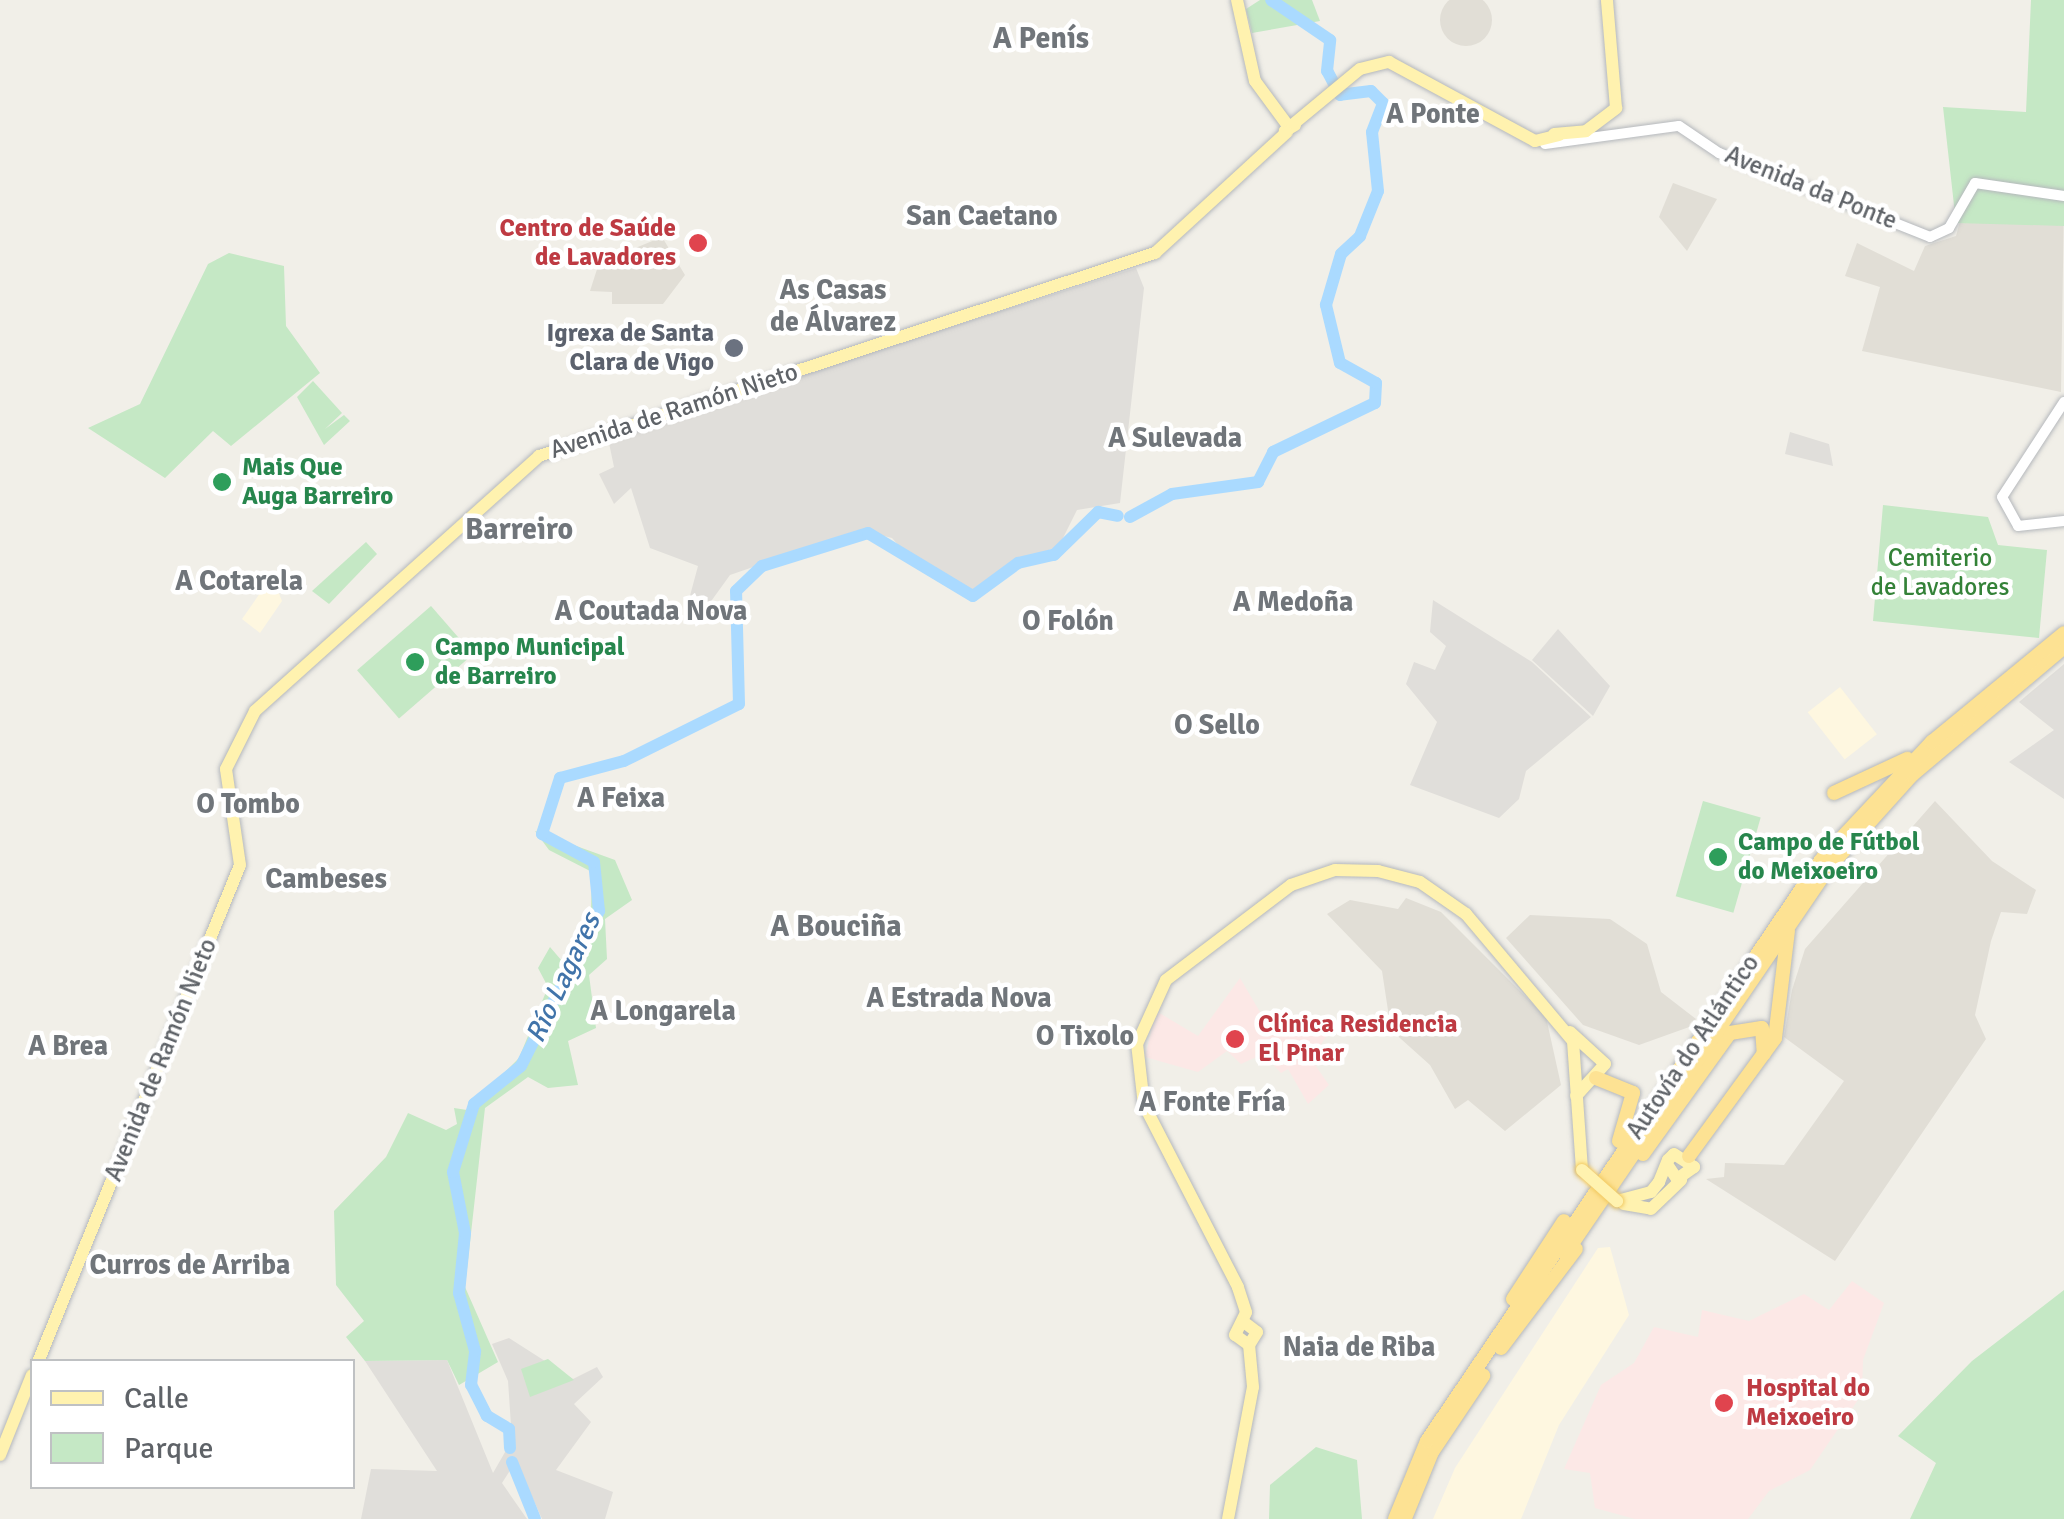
<!DOCTYPE html>
<meta charset="utf-8">
<style>
body{margin:0}
#map{position:relative;width:2064px;height:1519px;overflow:hidden;background:#f1efe8;font-family:Signika,sans-serif}
div>[style]{position:absolute}
.commercial>*{inset:0;background:#fef7e0;transform-origin:0 0}
.industrial>*{inset:0;background:#e0deda}
.education>*{inset:0;background:#e1ded6}
.round{border-radius:50%}
.medical>*{inset:0;background:#fce8e6}
.green>*{inset:0;background:#c5e8c5;transform-origin:0 0}
.river>*{height:12px;margin:-6px;padding:0 6px;transform-origin:6px;border-radius:6px;background:#aadaff}
.roads{filter:drop-shadow(0 0 2px #b5b8bc) drop-shadow(0 0 2px #b5b8bc)}
.minor>*{height:10px;margin:-5px;padding:0 5px;transform-origin:5px;border-radius:5px;background:#fff}
.major>*{height:12px;margin:-6px;padding:0 6px;transform-origin:6px;border-radius:6px;background:#fff2af}
.highway>*{height:14px;margin:-7px;padding:0 7px;transform-origin:7px;border-radius:7px;background:#fde293}
.bridges{filter:drop-shadow(0 0 2px #f2c960) drop-shadow(0 0 2px #f2c960)}
.major-bridge>*{height:12px;margin:-6px;padding:0 6px;transform-origin:6px;border-radius:6px;background:#fff2af}
.dots>*{width:28px;height:28px;translate:-50% -50%;box-sizing:border-box;border:5px solid #fff;border-radius:50%}
span{translate:-50% -50%;white-space:nowrap;text-align:center;line-height:1.15;-webkit-text-stroke:9px #fff;paint-order:stroke}
.street-label{font-size:25px;color:#5f6368}
.health-label{font-size:25px;color:#be3a42;font-weight:700}
.right{translate:-100% -50%;text-align:right}
.left{translate:0 -50%;text-align:left}
.worship-label{font-size:25px;color:#5b616d;font-weight:700}
.leisure-label{font-size:25px;color:#27864d;font-weight:700}
.park-label{font-size:25px;color:#348238}
.neighbourhood-label{font-size:28px;color:#70757a;font-weight:700}
.water-label{font-size:28px;color:#4174aa;font-style:italic}
.quarter-label{font-size:30px;color:#70757a;font-weight:700}
.legend{position:absolute;left:30px;top:1359px;width:325px;height:130px;box-sizing:border-box;background:#fff;border:2px solid #bfc1c3;margin:0;padding:12px 18px;list-style:none;font-size:30px;color:#5f6368}
.legend li{display:flex;align-items:center;gap:20px;height:50px}
.legend b{width:50px;border:2px solid #bfc1c3}
</style>
<div id="map">
<div class="commercial">
<div style="clip-path:polygon(272px 576px,282px 601px,260px 633px,242px 619px)"></div>
<div style="left:1840px;top:687px;width:60px;height:41px;rotate:52deg"></div>
<div style="clip-path:polygon(1610px 1247px,1629px 1315px,1559px 1425px,1521px 1519px,1433px 1519px,1455px 1468px,1598px 1248px)"></div>
</div>
<div class="industrial">
<div style="clip-path:polygon(1136px 268px,1144px 288px,1120px 503px,1077px 510px,1059px 546px,1002px 569px,973px 595px,921px 571px,892px 538px,860px 530px,730px 575px,699px 618px,684px 618px,698px 566px,650px 548px,631px 488px,614px 504px,599px 474px,614px 467px,609px 443px,627px 430px)"></div>
<div style="clip-path:polygon(1790px 432px,1829px 444px,1833px 466px,1785px 454px)"></div>
<div style="clip-path:polygon(1433px 600px,1532px 662px,1591px 717px,1526px 771px,1519px 799px,1499px 818px,1410px 785px,1437px 722px,1406px 684px,1414px 662px,1435px 670px,1446px 646px,1430px 632px)"></div>
<div style="clip-path:polygon(1558px 629px,1610px 686px,1593px 716px,1532px 660px)"></div>
<div style="clip-path:polygon(2064px 664px,2064px 799px,2009px 762px,2054px 730px,2019px 702px)"></div>
<div style="clip-path:polygon(509px 1338px,573px 1379px,597px 1367px,603px 1377px,574px 1404px,591px 1422px,556px 1470px,613px 1492px,605px 1519px,542px 1519px,516px 1461px,502px 1483px,527px 1519px,361px 1519px,371px 1469px,437px 1471px,365px 1361px,447px 1360px,493px 1473px,512px 1440px,508px 1381px,492px 1344px)"></div>
</div>
<div class="education">
<div class="round" style="left:1440px;top:-6px;width:52px;height:52px"></div>
<div style="clip-path:polygon(1673px 183px,1717px 199px,1687px 251px,1659px 217px)"></div>
<div style="clip-path:polygon(2064px 204px,2061px 392px,1862px 351px,1880px 287px,1845px 276px,1857px 243px,1914px 271px,1925px 246px,1956px 236px,1962px 214px)"></div>
<div style="clip-path:polygon(662px 237px,685px 275px,663px 304px,612px 304px,612px 292px,590px 291px,599px 263px)"></div>
<div style="clip-path:polygon(1935px 801px,1992px 861px,2036px 890px,2027px 914px,2001px 912px,1991px 941px,1975px 1015px,1986px 1039px,1835px 1261px,1706px 1179px,1724px 1177px,1725px 1163px,1784px 1165px,1844px 1081px,1784px 1037px,1792px 990px,1805px 949px)"></div>
<div style="clip-path:polygon(1406px 898px,1441px 912px,1546px 1017px,1561px 1085px,1505px 1131px,1468px 1100px,1455px 1109px,1430px 1065px,1391px 1030px,1382px 971px,1327px 914px,1350px 900px,1398px 909px)"></div>
<div style="clip-path:polygon(1530px 915px,1610px 919px,1647px 944px,1661px 992px,1696px 1019px,1692px 1026px,1639px 1045px,1583px 1025px,1506px 938px)"></div>
</div>
<div class="medical">
<div style="clip-path:polygon(1240px 978px,1270px 1029px,1330px 1031px,1311px 1059px,1329px 1085px,1308px 1104px,1288px 1069px,1281px 1073px,1263px 1054px,1241px 1064px,1227px 1051px,1198px 1072px,1145px 1057px,1156px 1011px,1198px 1036px)"></div>
<div style="clip-path:polygon(1852px 1281px,1884px 1303px,1863px 1360px,1862px 1394px,1810px 1470px,1769px 1491px,1748px 1519px,1635px 1519px,1595px 1508px,1590px 1473px,1564px 1469px,1601px 1385px,1634px 1363px,1654px 1327px,1698px 1337px,1702px 1310px,1749px 1321px,1804px 1294px,1829px 1310px)"></div>
</div>
<div class="green">
<div style="clip-path:polygon(1260px 0,1312px 0,1320px 21px,1252px 33px,1246px 9px)"></div>
<div style="clip-path:polygon(2031px 0,2064px 0,2064px 226px,1956px 223px,1943px 107px,2026px 112px)"></div>
<div style="clip-path:polygon(229px 253px,284px 266px,286px 326px,320px 373px,231px 446px,213px 431px,165px 478px,88px 428px,140px 404px,208px 264px)"></div>
<div style="clip-path:polygon(313px 381px,342px 413px,325px 429px,344px 415px,350px 421px,324px 445px,297px 397px)"></div>
<div style="clip-path:polygon(1883px 505px,1988px 517px,1998px 545px,2047px 550px,2039px 638px,1873px 621px)"></div>
<div style="clip-path:polygon(366px 542px,377px 554px,329px 604px,312px 591px)"></div>
<div style="left:431px;top:606px;width:64px;height:98px;rotate:49deg"></div>
<div style="left:1703px;top:801px;width:60px;height:99px;rotate:16deg"></div>
<div style="clip-path:polygon(535px 831px,615px 860px,632px 900px,605px 919px,607px 959px,589px 975px,596px 1028px,568px 1041px,578px 1085px,548px 1088px,528px 1077px,485px 1108px,465px 1287px,498px 1362px,459px 1385px,447px 1360px,365px 1361px,346px 1337px,364px 1321px,336px 1285px,334px 1211px,386px 1157px,408px 1113px,446px 1130px,457px 1124px,454px 1108px,467px 1110px,519px 1058px,548px 987px,538px 968px,550px 947px,562px 961px,590px 947px,592px 872px,549px 850px)"></div>
<div style="clip-path:polygon(2064px 1290px,2064px 1519px,1910px 1519px,1936px 1463px,1898px 1436px,1972px 1361px)"></div>
<div style="clip-path:polygon(548px 1359px,574px 1380px,530px 1397px,521px 1369px)"></div>
<div style="clip-path:polygon(1316px 1447px,1357px 1460px,1362px 1519px,1269px 1519px,1270px 1485px)"></div>
</div>
<div class="river">
<div style="left:1130px;top:517px;width:48px;rotate:-28.7deg"></div>
<div style="left:1172px;top:494px;width:87px;rotate:-7.9deg"></div>
<div style="left:1258px;top:482px;width:34px;rotate:-63deg"></div>
<div style="left:1273px;top:452px;width:113px;rotate:-25.7deg"></div>
<div style="left:1375px;top:403px;width:20px;rotate:-87deg"></div>
<div style="left:1376px;top:383px;width:41px;rotate:-150.9deg"></div>
<div style="left:1340px;top:363px;width:60px;rotate:-103.6deg"></div>
<div style="left:1326px;top:305px;width:53px;rotate:-73.6deg"></div>
<div style="left:1341px;top:254px;width:26px;rotate:-43deg"></div>
<div style="left:1360px;top:236px;width:48px;rotate:-68.2deg"></div>
<div style="left:1378px;top:191px;width:59px;rotate:-95.8deg"></div>
<div style="left:1372px;top:132px;width:31px;rotate:-69deg"></div>
<div style="left:1383px;top:103px;width:17px;rotate:-135deg"></div>
<div style="left:1371px;top:91px;width:31px;rotate:173deg"></div>
<div style="left:1340px;top:95px;width:27px;rotate:-118deg"></div>
<div style="left:1327px;top:71px;width:31px;rotate:-84deg"></div>
<div style="left:1330px;top:40px;width:71px;rotate:-145.9deg"></div>
<div style="left:510px;top:1448px;width:19px;rotate:-93deg"></div>
<div style="left:509px;top:1429px;width:26px;rotate:-149deg"></div>
<div style="left:487px;top:1416px;width:35px;rotate:-117deg"></div>
<div style="left:471px;top:1385px;width:34px;rotate:-83deg"></div>
<div style="left:475px;top:1351px;width:60px;rotate:-105.4deg"></div>
<div style="left:459px;top:1293px;width:60px;rotate:-84.3deg"></div>
<div style="left:465px;top:1233px;width:62px;rotate:-101.1deg"></div>
<div style="left:453px;top:1172px;width:71px;rotate:-72.8deg"></div>
<div style="left:474px;top:1104px;width:60px;rotate:-39deg"></div>
<div style="left:521px;top:1066px;width:174px;rotate:-63.3deg"></div>
<div style="left:599px;top:911px;width:49px;rotate:-95.8deg"></div>
<div style="left:594px;top:862px;width:59px;rotate:-151.7deg"></div>
<div style="left:542px;top:834px;width:59px;rotate:-72.2deg"></div>
<div style="left:560px;top:778px;width:66px;rotate:-14.9deg"></div>
<div style="left:624px;top:761px;width:128px;rotate:-26.4deg"></div>
<div style="left:739px;top:704px;width:113px;rotate:-91.5deg"></div>
<div style="left:736px;top:591px;width:36px;rotate:-44deg"></div>
<div style="left:762px;top:566px;width:111px;rotate:-17.3deg"></div>
<div style="left:868px;top:533px;width:122px;rotate:31deg"></div>
<div style="left:973px;top:596px;width:56px;rotate:-36.3deg"></div>
<div style="left:1018px;top:563px;width:37px;rotate:-13deg"></div>
<div style="left:1054px;top:555px;width:62px;rotate:-44.3deg"></div>
<div style="left:1098px;top:512px;width:20px;rotate:11deg"></div>
<div style="left:512px;top:1462px;width:61px;rotate:68deg"></div>
</div>
<div class="roads">
<div class="minor">
<div style="left:1545px;top:144px;width:135px;rotate:-7.7deg"></div>
<div style="left:1679px;top:126px;width:48px;rotate:34deg"></div>
<div style="left:1719px;top:153px;width:227px;rotate:21.7deg"></div>
<div style="left:1930px;top:237px;width:21px;rotate:-25deg"></div>
<div style="left:1949px;top:228px;width:52px;rotate:-60deg"></div>
<div style="left:1975px;top:183px;width:90px;rotate:8.3deg"></div>
<div style="left:2064px;top:402px;width:113px;rotate:123.1deg"></div>
<div style="left:2002px;top:497px;width:33px;rotate:61deg"></div>
<div style="left:2018px;top:526px;width:46px;rotate:-6.2deg"></div>
</div>
<div class="major">
<div style="left:1237px;top:0;width:83px;rotate:77.5deg"></div>
<div style="left:1255px;top:81px;width:52px;rotate:53.6deg"></div>
<div style="left:1295px;top:125px;width:12px;rotate:149deg"></div>
<div style="left:1285px;top:131px;width:97px;rotate:-39.6deg"></div>
<div style="left:1360px;top:69px;width:30px;rotate:-14deg"></div>
<div style="left:1389px;top:62px;width:166px;rotate:28.4deg"></div>
<div style="left:1535px;top:141px;width:25px;rotate:-14deg"></div>
<div style="left:1554px;top:134px;width:32px;rotate:-5deg"></div>
<div style="left:1586px;top:131px;width:38px;rotate:-37deg"></div>
<div style="left:1616px;top:108px;width:108px;rotate:-94.8deg"></div>
<div style="left:1570px;top:1032px;width:47px;rotate:42.4deg"></div>
<div style="left:1605px;top:1064px;width:43px;rotate:132.2deg"></div>
<div style="left:1617px;top:1201px;width:35px;rotate:-15deg"></div>
<div style="left:1651px;top:1192px;width:13px;rotate:-51deg"></div>
<div style="left:1659px;top:1182px;width:24px;rotate:-68deg"></div>
<div style="left:1668px;top:1160px;width:8px;rotate:-45deg"></div>
<div style="left:1674px;top:1154px;width:24px;rotate:33deg"></div>
<div style="left:1694px;top:1167px;width:21px;rotate:145deg"></div>
<div style="left:1677px;top:1179px;width:18px;rotate:-124deg"></div>
<div style="left:1624px;top:1204px;width:27px;rotate:10deg"></div>
<div style="left:1651px;top:1209px;width:42px;rotate:-44deg"></div>
<div style="left:1249px;top:1345px;width:17px;rotate:-144deg"></div>
<div style="left:1235px;top:1335px;width:25px;rotate:-64deg"></div>
<div style="left:1246px;top:1312px;width:26px;rotate:-108deg"></div>
<div style="left:1238px;top:1287px;width:205px;rotate:-117.3deg"></div>
<div style="left:1144px;top:1105px;width:61px;rotate:-96.5deg"></div>
<div style="left:1137px;top:1044px;width:70px;rotate:-65.6deg"></div>
<div style="left:1166px;top:980px;width:157px;rotate:-37.2deg"></div>
<div style="left:1291px;top:885px;width:46px;rotate:-18.8deg"></div>
<div style="left:1335px;top:870px;width:43px;rotate:1.3deg"></div>
<div style="left:1378px;top:871px;width:43px;rotate:14.7deg"></div>
<div style="left:1420px;top:882px;width:56px;rotate:34.8deg"></div>
<div style="left:1466px;top:914px;width:166px;rotate:49.9deg"></div>
<div style="left:1573px;top:1041px;width:129px;rotate:86deg"></div>
<div style="left:38px;top:1362px;width:536px;rotate:-67.88deg"></div>
<div style="left:240px;top:865px;width:97px;rotate:-98.3deg"></div>
<div style="left:226px;top:769px;width:65px;rotate:-63.4deg"></div>
<div style="left:255px;top:711px;width:382px;rotate:-41.9deg"></div>
<div style="left:539px;top:456px;width:649px;rotate:-18.24deg"></div>
<div style="left:1155px;top:253px;width:179px;rotate:-42.5deg"></div>
<div style="left:0;top:1455px;width:86px;rotate:-68.2deg"></div>
<div style="left:1228px;top:1519px;width:134px;rotate:-79.3deg"></div>
<div style="left:1253px;top:1387px;width:42px;rotate:-95.4deg"></div>
<div style="left:1249px;top:1345px;width:15px;rotate:-58deg"></div>
<div style="left:1257px;top:1332px;width:15px;rotate:-143deg"></div>
</div>
<div class="highway">
<div style="left:1834px;top:793px;width:81px;rotate:-25deg"></div>
<div style="left:1596px;top:1078px;width:40px;rotate:22deg"></div>
<div style="left:1633px;top:1093px;width:50px;rotate:106.3deg"></div>
<div style="left:1643px;top:1154px;width:149px;rotate:-54.3deg"></div>
<div style="left:1730px;top:1033px;width:32px;rotate:-9deg"></div>
<div style="left:1762px;top:1028px;width:26px;rotate:86deg"></div>
<div style="left:1689px;top:1156px;width:146px;rotate:-53.9deg"></div>
<div style="left:1775px;top:1038px;width:108px;rotate:-83.1deg"></div>
<div style="left:1565px;top:1254px;width:470px;rotate:-55.7deg"></div>
<div style="left:1830px;top:866px;width:122px;rotate:-48deg"></div>
<div style="left:1912px;top:775px;width:199px;rotate:-40.1deg"></div>
<div style="left:1513px;top:1299px;width:93px;rotate:-56.8deg"></div>
<div style="left:1501px;top:1348px;width:124px;rotate:-52.9deg"></div>
<div style="left:1405px;top:1518px;width:71px;rotate:-67.8deg"></div>
<div style="left:1432px;top:1452px;width:92px;rotate:-56.1deg"></div>
<div style="left:1395px;top:1519px;width:84px;rotate:-67.7deg"></div>
<div style="left:1427px;top:1441px;width:703px;rotate:-55.84deg"></div>
<div style="left:1822px;top:859px;width:161px;rotate:-46.8deg"></div>
<div style="left:1932px;top:742px;width:171px;rotate:-39.5deg"></div>
</div>
</div>
<div class="bridges">
<div class="major-bridge">
<div style="left:1582px;top:1170px;width:47px;rotate:41.5deg"></div>
</div>
</div>
<div class="dots">
<div style="left:698px;top:243px;background:#e0444e"></div>
<div style="left:734px;top:348px;background:#6b7280"></div>
<div style="left:222px;top:482px;background:#2e9e5b"></div>
<div style="left:415px;top:662px;background:#2e9e5b"></div>
<div style="left:1718px;top:857px;background:#2e9e5b"></div>
<div style="left:1235px;top:1039px;background:#e0444e"></div>
<div style="left:1724px;top:1403px;background:#e0444e"></div>
</div>
<div class="street-label">
<span style="left:1811px;top:188px;rotate:22deg">Avenida da Ponte</span>
<span style="left:674px;top:411px;rotate:-18deg">Avenida de Ramón Nieto</span>
<span style="left:1693px;top:1047px;rotate:-56deg">Autovía do Atlántico</span>
<span style="left:161px;top:1060px;rotate:-68deg">Avenida de Ramón Nieto</span>
</div>
<div class="health-label">
<span class="right" style="left:676px;top:243px">Centro de Saúde<br>de Lavadores</span>
<span class="left" style="left:1258px;top:1039px">Clínica Residencia<br>El Pinar</span>
<span class="left" style="left:1746px;top:1403px">Hospital do<br>Meixoeiro</span>
</div>
<div class="worship-label">
<span class="right" style="left:714px;top:348px">Igrexa de Santa<br>Clara de Vigo</span>
</div>
<div class="leisure-label">
<span class="left" style="left:242px;top:482px">Mais Que<br>Auga Barreiro</span>
<span class="left" style="left:435px;top:662px">Campo Municipal<br>de Barreiro</span>
<span class="left" style="left:1738px;top:857px">Campo de Fútbol<br>do Meixoeiro</span>
</div>
<div class="park-label">
<span style="left:1940px;top:573px">Cemiterio<br>de Lavadores</span>
</div>
<div class="neighbourhood-label">
<span style="left:1433px;top:114px">A Ponte</span>
<span style="left:982px;top:216px">San Caetano</span>
<span style="left:833px;top:306px">As Casas<br>de Álvarez</span>
<span style="left:1175px;top:438px">A Sulevada</span>
<span style="left:239px;top:581px">A Cotarela</span>
<span style="left:1293px;top:602px">A Medoña</span>
<span style="left:651px;top:611px">A Coutada Nova</span>
<span style="left:1068px;top:621px">O Folón</span>
<span style="left:1217px;top:725px">O Sello</span>
<span style="left:621px;top:798px">A Feixa</span>
<span style="left:248px;top:804px">O Tombo</span>
<span style="left:326px;top:879px">Cambeses</span>
<span style="left:959px;top:998px">A Estrada Nova</span>
<span style="left:663px;top:1011px">A Longarela</span>
<span style="left:1085px;top:1036px">O Tixolo</span>
<span style="left:68px;top:1046px">A Brea</span>
<span style="left:1212px;top:1102px">A Fonte Fría</span>
<span style="left:190px;top:1265px">Curros de Arriba</span>
<span style="left:1359px;top:1347px">Naia de Riba</span>
</div>
<div class="water-label">
<span style="left:563px;top:978px;rotate:-65deg">Río Lagares</span>
</div>
<div class="quarter-label">
<span style="left:1041px;top:39px">A Penís</span>
<span style="left:519px;top:530px">Barreiro</span>
<span style="left:836px;top:927px">A Bouciña</span>
</div>
<ul class="legend">
<li><b style="height:12px;background:#fff2af"></b>Calle</li>
<li><b style="height:28px;background:#c5e8c5"></b>Parque</li>
</ul>
</div>
